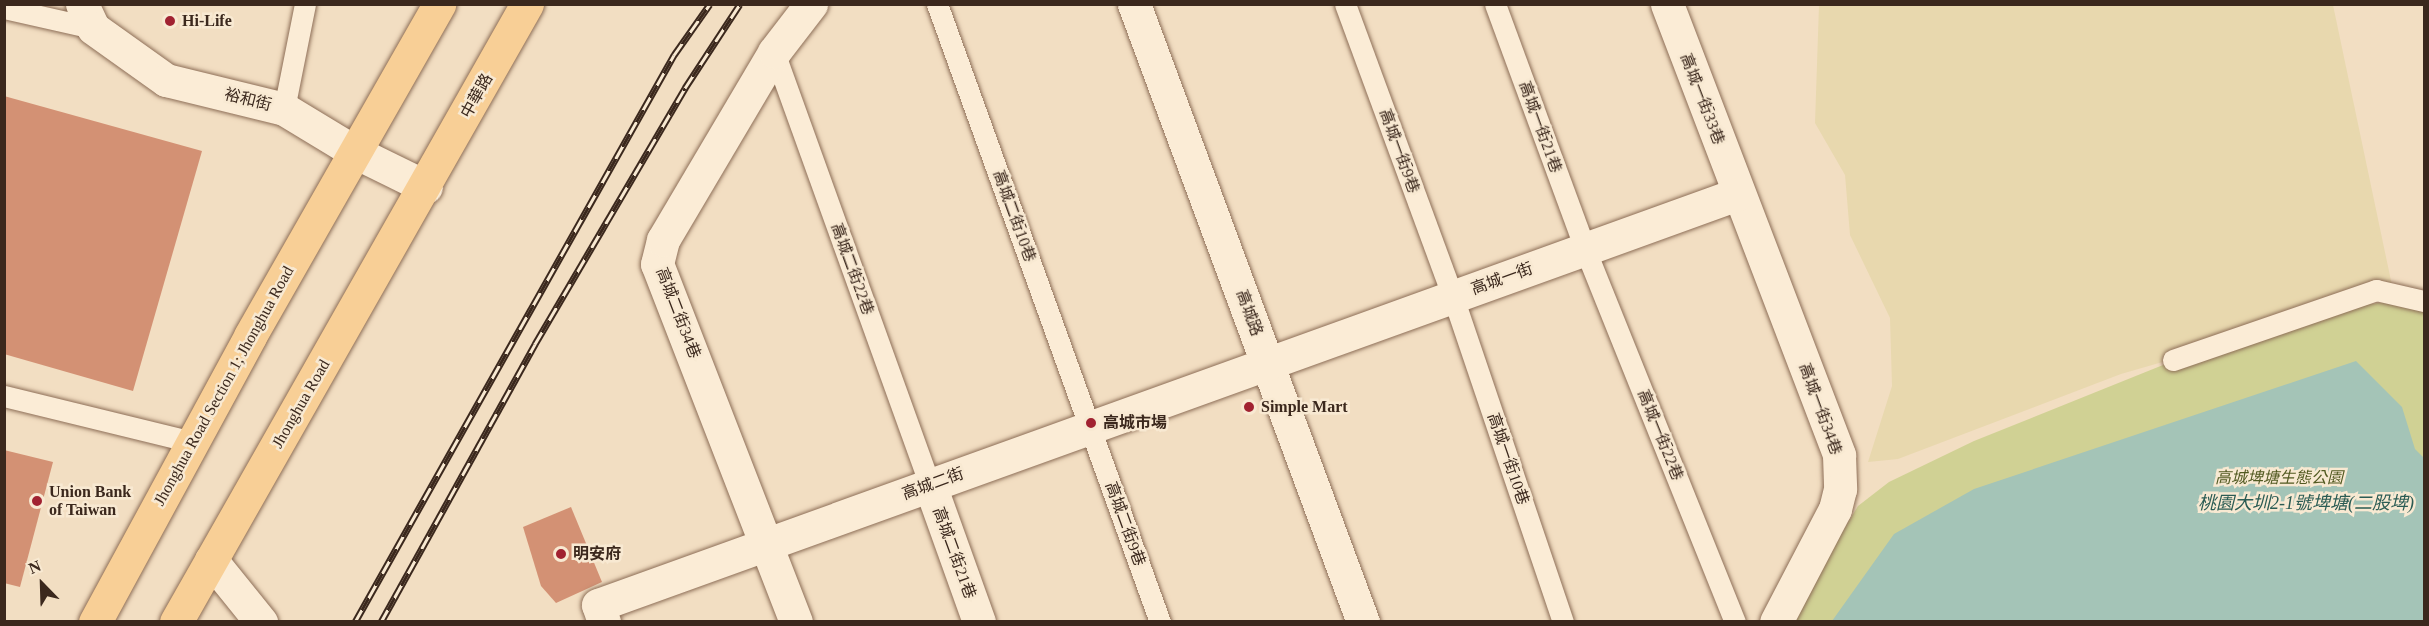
<!DOCTYPE html>
<meta charset="utf-8">
<style>
body{margin:0}
#map{position:relative;width:2429px;height:626px;overflow:hidden;background:#f2dec2;font-family:"Times New Roman","Noto Sans TC",serif}
div>[style]{position:absolute}
.farmland>*{inset:0;background:#e8d8ae}
.green>*{inset:0;background:#d0d194}
.water>*{inset:0;background:#a4c4b7}
.building>*{inset:0;background:#d39174}
.roads{filter:drop-shadow(0 0 2px #8d6e57) drop-shadow(0 0 2px #8d6e57)}
.lane>*{height:21px;margin:-10.5px;padding:0 10.5px;transform-origin:10.5px;border-radius:10.5px;background:#fbecd6}
.street>*{height:33px;margin:-16.5px;padding:0 16.5px;transform-origin:16.5px;border-radius:16.5px;background:#fbecd6}
.primary>*{height:33px;margin:-16.5px;padding:0 16.5px;transform-origin:16.5px;border-radius:16.5px;background:#f8cf96}
.rail>*{height:7px;margin-top:-3.5px;transform-origin:0;background:repeating-linear-gradient(90deg,#f8e9d2 0 14px,#3b281d 0 28px);box-sizing:border-box;border-block:2px solid #3b281d}
.dots>*{width:16px;height:16px;translate:-50% -50%;box-sizing:border-box;border:3px solid #f8e9d2;border-radius:50%}
span{translate:-50% -50%;white-space:nowrap;text-align:center;line-height:1.15;-webkit-text-stroke:5px #f8e9d2;paint-order:stroke}
.poi-label{font-size:16px;color:#3b281d;font-weight:700}
.left{translate:0 -50%;text-align:left}
.street-label{font-size:16px;color:#3b281d}
.park-label{font-size:16px;color:#525a22;font-style:italic}
.water-label{font-size:18px;color:#2b5c54;font-style:italic}
.frame{position:absolute;inset:0;border:6px solid #3b281d;pointer-events:none}
.north{position:absolute;left:12px;top:554px;width:60px;height:60px;-webkit-text-stroke:4px #f8e9d2;paint-order:stroke;rotate:337deg;font-size:16px;font-weight:700;line-height:24px;text-align:center;color:#3b281d}
.north::after{content:'';display:block;margin:auto;width:21px;height:27px;background:#3b281d;clip-path:polygon(50% 0,100% 100%,50% 72%,0 100%)}
</style>
<div id="map">
<div class="farmland">
<div style="clip-path:polygon(1819px 5px,2333px 5px,2394px 295px,2121px 374px,1898px 459px,1868px 462px,1892px 386px,1890px 318px,1850px 235px,1845px 175px,1815px 123px)"></div>
</div>
<div class="green">
<div style="clip-path:polygon(2401px 300px,2424px 310px,2424px 621px,1795px 622px,1805px 593px,1858px 506px,1889px 482px,1974px 441px,2168px 363px,2340px 308px)"></div>
</div>
<div class="water">
<div style="clip-path:polygon(2356px 361px,2402px 407px,2415px 449px,2424px 458px,2424px 621px,1832px 621px,1894px 534px,1974px 489px)"></div>
</div>
<div class="building">
<div style="clip-path:polygon(4px 96px,202px 151px,133px 391px,4px 354px)"></div>
<div style="clip-path:polygon(4px 450px,53px 462px,20px 587px,4px 583px)"></div>
<div style="clip-path:polygon(571px 507px,602px 582px,556px 603px,541px 586px,523px 527px)"></div>
</div>
<div class="roads">
<div class="lane">
<div style="left:937px;top:4px;width:657px;rotate:70.16deg"></div>
<div style="left:1345px;top:4px;width:312px;rotate:69.8deg"></div>
<div style="left:1453px;top:297px;width:343px;rotate:71.3deg"></div>
<div style="left:1495px;top:4px;width:261px;rotate:69.8deg"></div>
<div style="left:1585px;top:249px;width:402px;rotate:68.1deg"></div>
<div style="left:4px;top:8px;width:91px;rotate:12.7deg"></div>
<div style="left:774px;top:52px;width:460px;rotate:70.2deg"></div>
<div style="left:284px;top:109px;width:107px;rotate:-78.7deg"></div>
<div style="left:2173px;top:360px;width:215px;rotate:-19deg"></div>
<div style="left:2376px;top:290px;width:49px;rotate:12.9deg"></div>
<div style="left:4px;top:396px;width:194px;rotate:13.7deg"></div>
</div>
<div class="street">
<div style="left:82px;top:4px;width:26px;rotate:65deg"></div>
<div style="left:93px;top:28px;width:90px;rotate:35.5deg"></div>
<div style="left:166px;top:80px;width:122px;rotate:13.8deg"></div>
<div style="left:284px;top:109px;width:83px;rotate:31.2deg"></div>
<div style="left:355px;top:152px;width:79px;rotate:26.2deg"></div>
<div style="left:1134px;top:4px;width:659px;rotate:69.67deg"></div>
<div style="left:1667px;top:4px;width:483px;rotate:69.1deg"></div>
<div style="left:1839px;top:455px;width:34px;rotate:88deg"></div>
<div style="left:1840px;top:489px;width:21px;rotate:104deg"></div>
<div style="left:1835px;top:509px;width:127px;rotate:117.6deg"></div>
<div style="left:930px;top:485px;width:145px;rotate:70.3deg"></div>
<div style="left:211px;top:560px;width:80px;rotate:51.1deg"></div>
<div style="left:604px;top:622px;width:18px;rotate:-109deg"></div>
<div style="left:598px;top:605px;width:1212px;rotate:-19.83deg"></div>
<div style="left:796px;top:622px;width:384px;rotate:-111.2deg"></div>
<div style="left:657px;top:264px;width:25px;rotate:-76deg"></div>
<div style="left:663px;top:240px;width:218px;rotate:-59.4deg"></div>
<div style="left:774px;top:52px;width:61px;rotate:-52.4deg"></div>
</div>
<div class="primary">
<div style="left:95px;top:622px;width:325px;rotate:-61.5deg"></div>
<div style="left:250px;top:336px;width:382px;rotate:-60.3deg"></div>
<div style="left:176px;top:622px;width:711px;rotate:-60.41deg"></div>
</div>
</div>
<div class="rail">
<div style="left:355px;top:622px;width:651px;rotate:-60.64deg"></div>
<div style="left:674px;top:55px;width:62px;rotate:-54.8deg"></div>
<div style="left:381px;top:622px;width:318px;rotate:-61deg"></div>
<div style="left:535px;top:344px;width:297px;rotate:-59.6deg"></div>
<div style="left:685px;top:88px;width:100px;rotate:-56.8deg"></div>
</div>
<div class="dots">
<div style="left:170px;top:21px;background:#a12231"></div>
<div style="left:1249px;top:407px;background:#a12231"></div>
<div style="left:1091px;top:423px;background:#a12231"></div>
<div style="left:37px;top:501px;background:#a12231"></div>
<div style="left:561px;top:554px;background:#a12231"></div>
</div>
<div class="poi-label">
<span class="left" style="left:182px;top:21px">Hi-Life</span>
<span class="left" style="left:1261px;top:407px">Simple Mart</span>
<span class="left" style="left:1103px;top:423px">高城市場</span>
<span class="left" style="left:49px;top:501px">Union Bank<br>of Taiwan</span>
<span class="left" style="left:573px;top:554px">明安府</span>
</div>
<div class="street-label">
<span style="left:477px;top:96px;rotate:-61deg">中華路</span>
<span style="left:1702px;top:99px;rotate:69deg">高城一街33巷</span>
<span style="left:248px;top:100px;rotate:14deg">裕和街</span>
<span style="left:1540px;top:127px;rotate:70deg">高城一街21巷</span>
<span style="left:1399px;top:151px;rotate:70deg">高城一街9巷</span>
<span style="left:1014px;top:216px;rotate:70deg">高城二街10巷</span>
<span style="left:852px;top:269px;rotate:70deg">高城二街22巷</span>
<span style="left:1502px;top:279px;rotate:-20deg">高城一街</span>
<span style="left:678px;top:313px;rotate:69deg">高城二街34巷</span>
<span style="left:1249px;top:313px;rotate:70deg">高城路</span>
<span style="left:224px;top:386px;rotate:-61deg">Jhonghua Road Section 1; Jhonghua Road</span>
<span style="left:301px;top:404px;rotate:-60deg">Jhonghua Road</span>
<span style="left:1820px;top:409px;rotate:70deg">高城一街34巷</span>
<span style="left:1660px;top:435px;rotate:68deg">高城一街22巷</span>
<span style="left:1508px;top:459px;rotate:71deg">高城一街10巷</span>
<span style="left:933px;top:484px;rotate:-20deg">高城二街</span>
<span style="left:1125px;top:524px;rotate:70deg">高城二街9巷</span>
<span style="left:954px;top:553px;rotate:70deg">高城二街21巷</span>
</div>
<div class="park-label">
<span style="left:2279px;top:478px">高城埤塘生態公園</span>
</div>
<div class="water-label">
<span style="left:2306px;top:503px">桃園大圳2-1號埤塘(二股埤)</span>
</div>
<div class="frame"></div>
<div class="north">N</div>
</div>
